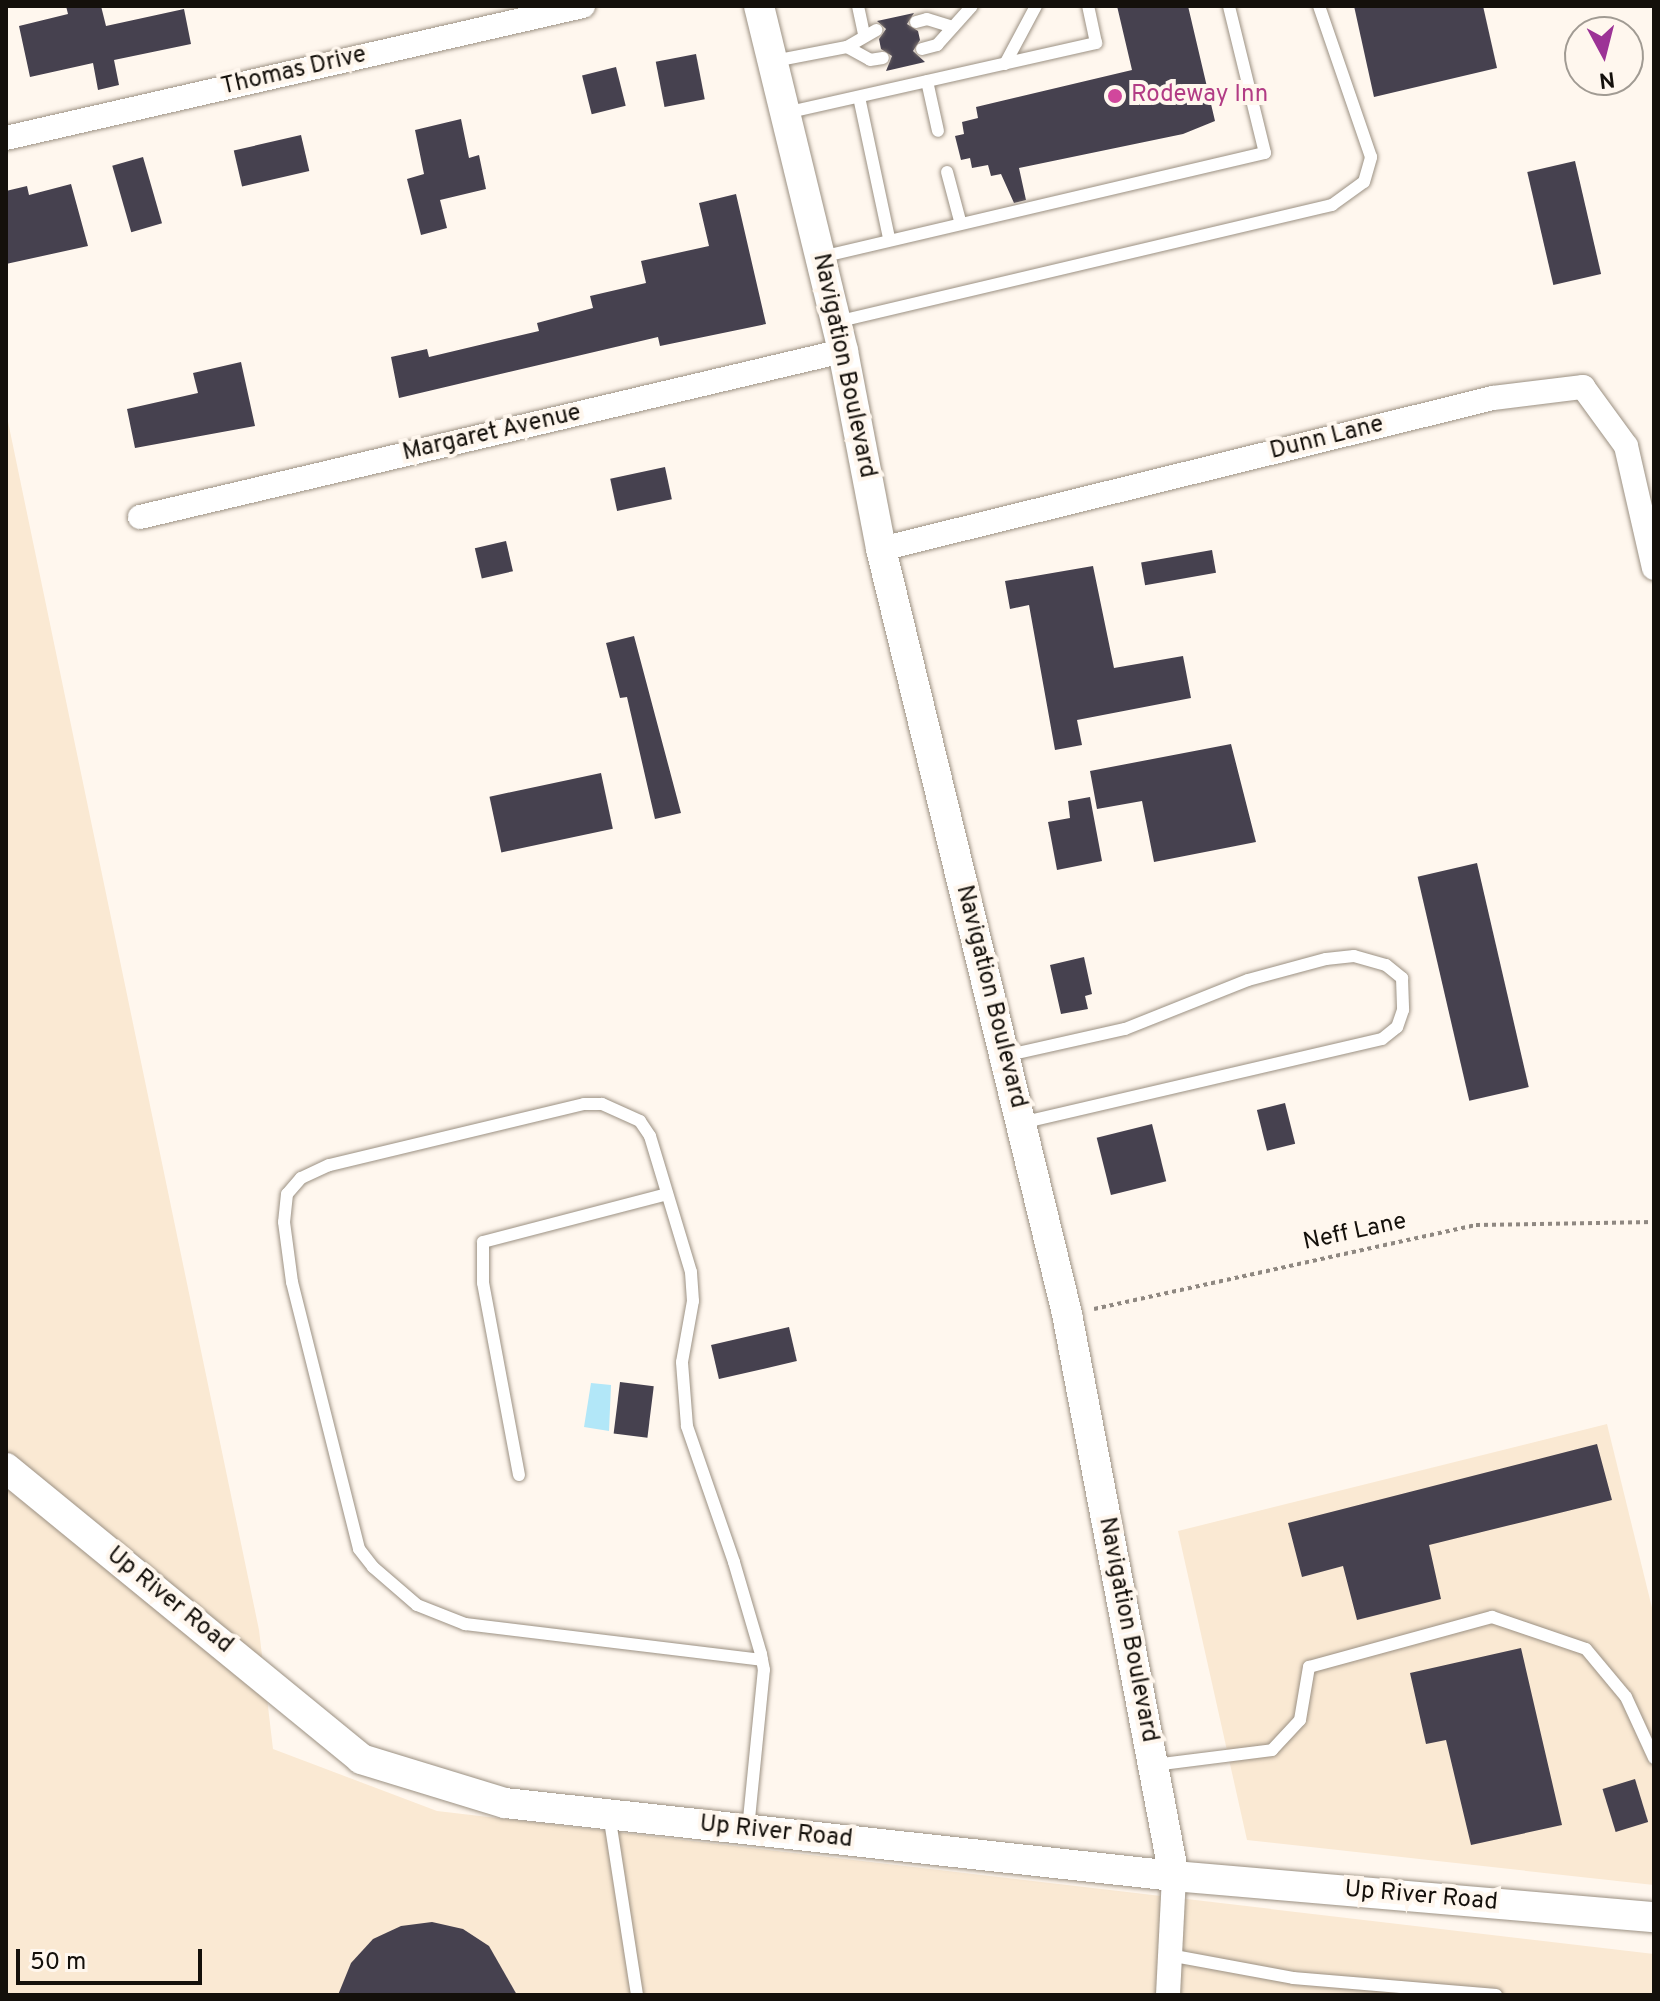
<!DOCTYPE html>
<style>
body{margin:0}
#map{position:relative;width:1660px;height:2001px;overflow:hidden;background:#fff7ee;font-family:Overpass,sans-serif}
div>[style]{position:absolute}
.built>*{inset:0;background:#fae9d3}
.water>*{inset:0;background:#b2e7f8}
.building>*{inset:0;background:#46414f;transform-origin:0 0}
.path>*{height:4px;margin-top:-2px;transform-origin:0;background:repeating-linear-gradient(90deg,#8f8881 0 4px,transparent 0 8px)}
.roads{filter:drop-shadow(0 0 2px #9c9183) drop-shadow(0 0 2px #9c9183)}
.service>*{height:12px;margin:-6px;padding:0 6px;transform-origin:6px;border-radius:6px;background:#fff}
.minor>*{height:24px;margin:-12px;padding:0 12px;transform-origin:12px;border-radius:12px;background:#fff}
.tertiary>*{height:30px;margin:-15px;padding:0 15px;transform-origin:15px;border-radius:15px;background:#fff}
.dots>*{width:22px;height:22px;translate:-50% -50%;box-sizing:border-box;border:4px solid #fff7ee;border-radius:50%}
span{translate:-50% -50%;white-space:nowrap;text-align:center;line-height:1.15;-webkit-text-stroke:8px #fff7ee;paint-order:stroke}
.street-label{font-size:24px;color:#14100b}
.hotel-label{font-size:24px;color:#b23c85}
.left{translate:0 -50%;text-align:left}
.frame{position:absolute;inset:0;border:8px solid #14100b;pointer-events:none}
.north{position:absolute;left:1564px;top:16px;width:80px;height:80px;box-sizing:border-box;background:#fff7ee;border:2px solid #a19b93;border-radius:50%;rotate:173deg;font-size:22px;font-weight:700;line-height:32px;text-align:center;color:#14100b}
.north::after{content:'';display:block;margin:auto;width:28px;height:36px;background:#9c3396;clip-path:polygon(50% 0,100% 100%,50% 72%,0 100%)}
.scale{position:absolute;left:16px;top:1949px;width:186px;height:36px;box-sizing:border-box;border:4px solid #14100b;border-top:0;padding-left:10px;font-size:24px;line-height:28px;white-space:nowrap;color:#14100b;-webkit-text-stroke:6px #fff7ee;paint-order:stroke}
</style>
<div id="map">
<div class="built">
<div style="clip-path:polygon(6px 412px,259px 1630px,273px 1749px,437px 1811px,1654px 1954px,1654px 1995px,6px 1995px)"></div>
<div style="clip-path:polygon(1607px 1424px,1654px 1616px,1654px 1885px,1247px 1840px,1178px 1531px)"></div>
</div>
<div class="water">
<div style="clip-path:polygon(591px 1383px,611px 1385px,609px 1431px,584px 1427px)"></div>
</div>
<div class="building">
<div style="clip-path:polygon(66px 6px,101px 6px,106px 26px,184px 9px,191px 44px,114px 60px,119px 85px,98px 90px,93px 63px,30px 77px,19px 26px,68px 14px)"></div>
<div style="clip-path:polygon(1117px 6px,1188px 6px,1215px 121px,1183px 134px,1019px 168px,1026px 200px,1014px 203px,1001px 174px,991px 176px,988px 165px,972px 168px,970px 158px,961px 160px,955px 136px,964px 134px,962px 122px,978px 118px,976px 107px,1132px 70px)"></div>
<div style="clip-path:polygon(1354px 6px,1483px 6px,1497px 68px,1374px 97px)"></div>
<div style="clip-path:polygon(914px 13px,907px 24px,918px 31px,920px 40px,913px 51px,925px 62px,886px 71px,892px 56px,881px 49px,879px 39px,886px 29px,877px 21px)"></div>
<div style="left:696px;top:54px;width:46px;height:41px;rotate:79deg"></div>
<div style="left:616px;top:67px;width:40px;height:35px;rotate:76deg"></div>
<div style="clip-path:polygon(461px 119px,469px 158px,479px 155px,486px 189px,440px 200px,447px 228px,421px 235px,407px 179px,424px 174px,415px 130px)"></div>
<div style="left:301px;top:135px;width:37px;height:69px;rotate:77deg"></div>
<div style="left:143px;top:157px;width:69px;height:32px;rotate:74deg"></div>
<div style="left:1575px;top:161px;width:116px;height:49px;rotate:77deg"></div>
<div style="clip-path:polygon(71px 184px,88px 246px,6px 264px,6px 191px,27px 186px,29px 195px)"></div>
<div style="clip-path:polygon(736px 194px,766px 324px,660px 346px,658px 337px,399px 398px,391px 357px,427px 349px,429px 357px,539px 331px,537px 323px,593px 308px,590px 296px,646px 283px,641px 261px,709px 246px,699px 203px)"></div>
<div style="clip-path:polygon(241px 362px,255px 426px,135px 448px,127px 409px,198px 393px,193px 373px)"></div>
<div style="left:665px;top:467px;width:33px;height:56px;rotate:78deg"></div>
<div style="left:506px;top:541px;width:31px;height:32px;rotate:77deg"></div>
<div style="left:1212px;top:550px;width:23px;height:72px;rotate:80deg"></div>
<div style="clip-path:polygon(1093px 566px,1114px 668px,1183px 656px,1191px 698px,1077px 720px,1082px 745px,1055px 750px,1029px 605px,1010px 609px,1005px 581px)"></div>
<div style="clip-path:polygon(634px 636px,681px 813px,655px 819px,627px 697px,620px 698px,606px 643px)"></div>
<div style="clip-path:polygon(1231px 744px,1256px 842px,1154px 862px,1142px 801px,1097px 809px,1090px 771px)"></div>
<div style="left:601px;top:773px;width:57px;height:114px;rotate:78deg"></div>
<div style="clip-path:polygon(1090px 797px,1102px 861px,1057px 870px,1048px 822px,1070px 818px,1068px 801px)"></div>
<div style="left:1477px;top:863px;width:230px;height:61px;rotate:77deg"></div>
<div style="clip-path:polygon(1084px 957px,1092px 994px,1085px 996px,1088px 1009px,1061px 1014px,1050px 965px)"></div>
<div style="left:1285px;top:1103px;width:42px;height:29px;rotate:76deg"></div>
<div style="left:1152px;top:1124px;width:59px;height:57px;rotate:76deg"></div>
<div style="left:789px;top:1327px;width:35px;height:80px;rotate:77deg"></div>
<div style="left:620px;top:1382px;width:34px;height:52px;rotate:7deg"></div>
<div style="clip-path:polygon(1597px 1444px,1612px 1500px,1429px 1545px,1441px 1599px,1357px 1620px,1343px 1566px,1302px 1577px,1288px 1523px)"></div>
<div style="clip-path:polygon(1521px 1648px,1562px 1825px,1471px 1845px,1446px 1740px,1426px 1744px,1410px 1673px)"></div>
<div style="left:1635px;top:1779px;width:45px;height:34px;rotate:73deg"></div>
<div style="clip-path:polygon(432px 1922px,463px 1929px,489px 1946px,517px 1995px,338px 1995px,351px 1963px,373px 1939px,401px 1926px)"></div>
</div>
<div class="path">
<div style="left:1094px;top:1309px;width:391px;rotate:-12.4deg"></div>
<div style="left:1476px;top:1225px;width:178px;rotate:-1deg"></div>
</div>
<div class="roads">
<div class="service">
<div style="left:858px;top:6px;width:29px;rotate:78deg"></div>
<div style="left:916px;top:22px;width:11px;rotate:-15deg"></div>
<div style="left:927px;top:19px;width:27px;rotate:17deg"></div>
<div style="left:847px;top:47px;width:26px;rotate:29deg"></div>
<div style="left:870px;top:60px;width:13px;rotate:-9deg"></div>
<div style="left:922px;top:49px;width:16px;rotate:-15deg"></div>
<div style="left:937px;top:45px;width:52px;rotate:-48.1deg"></div>
<div style="left:774px;top:61px;width:74px;rotate:-10.9deg"></div>
<div style="left:847px;top:47px;width:34px;rotate:-30deg"></div>
<div style="left:1005px;top:64px;width:66px;rotate:-61.9deg"></div>
<div style="left:927px;top:81px;width:51px;rotate:77.6deg"></div>
<div style="left:859px;top:97px;width:144px;rotate:78deg"></div>
<div style="left:785px;top:113px;width:319px;rotate:-12.7deg"></div>
<div style="left:1096px;top:43px;width:38px;rotate:-102deg"></div>
<div style="left:947px;top:172px;width:51px;rotate:75.1deg"></div>
<div style="left:821px;top:257px;width:456px;rotate:-13.2deg"></div>
<div style="left:1265px;top:153px;width:151px;rotate:-103.8deg"></div>
<div style="left:836px;top:322px;width:510px;rotate:-13.27deg"></div>
<div style="left:1332px;top:205px;width:39px;rotate:-36deg"></div>
<div style="left:1364px;top:182px;width:26px;rotate:-74deg"></div>
<div style="left:1371px;top:157px;width:160px;rotate:-109deg"></div>
<div style="left:1004px;top:1056px;width:124px;rotate:-12.6deg"></div>
<div style="left:1125px;top:1029px;width:132px;rotate:-21.7deg"></div>
<div style="left:1248px;top:980px;width:81px;rotate:-15.1deg"></div>
<div style="left:1326px;top:959px;width:28px;rotate:-6deg"></div>
<div style="left:1354px;top:956px;width:33px;rotate:16deg"></div>
<div style="left:1386px;top:965px;width:21px;rotate:39deg"></div>
<div style="left:1402px;top:978px;width:32px;rotate:88deg"></div>
<div style="left:1403px;top:1010px;width:18px;rotate:109deg"></div>
<div style="left:1397px;top:1027px;width:19px;rotate:141deg"></div>
<div style="left:1382px;top:1039px;width:372px;rotate:166.9deg"></div>
<div style="left:519px;top:1475px;width:195px;rotate:-100.6deg"></div>
<div style="left:483px;top:1283px;width:41px;rotate:-90deg"></div>
<div style="left:483px;top:1242px;width:190px;rotate:-14.6deg"></div>
<div style="left:1154px;top:1765px;width:119px;rotate:-7.2deg"></div>
<div style="left:1272px;top:1750px;width:41px;rotate:-47deg"></div>
<div style="left:1300px;top:1720px;width:54px;rotate:-80.4deg"></div>
<div style="left:1309px;top:1667px;width:190px;rotate:-15.3deg"></div>
<div style="left:1492px;top:1617px;width:99px;rotate:18.8deg"></div>
<div style="left:1586px;top:1649px;width:62px;rotate:50.2deg"></div>
<div style="left:1626px;top:1697px;width:67px;rotate:65.3deg"></div>
<div style="left:609px;top:1814px;width:183px;rotate:81.2deg"></div>
<div style="left:748px;top:1829px;width:160px;rotate:-84.3deg"></div>
<div style="left:764px;top:1670px;width:10px;rotate:-101deg"></div>
<div style="left:762px;top:1660px;width:6px;rotate:-99deg"></div>
<div style="left:761px;top:1654px;width:96px;rotate:-106.4deg"></div>
<div style="left:734px;top:1562px;width:144px;rotate:-109.1deg"></div>
<div style="left:687px;top:1426px;width:64px;rotate:-94.5deg"></div>
<div style="left:682px;top:1362px;width:62px;rotate:-79.8deg"></div>
<div style="left:693px;top:1301px;width:29px;rotate:-94deg"></div>
<div style="left:691px;top:1272px;width:142px;rotate:-106.8deg"></div>
<div style="left:650px;top:1136px;width:18px;rotate:-124deg"></div>
<div style="left:640px;top:1121px;width:42px;rotate:-155.9deg"></div>
<div style="left:602px;top:1104px;width:18px;rotate:180deg"></div>
<div style="left:584px;top:1104px;width:262px;rotate:166.5deg"></div>
<div style="left:329px;top:1165px;width:31px;rotate:155deg"></div>
<div style="left:301px;top:1178px;width:21px;rotate:131deg"></div>
<div style="left:287px;top:1194px;width:28px;rotate:96deg"></div>
<div style="left:284px;top:1222px;width:61px;rotate:82.4deg"></div>
<div style="left:292px;top:1282px;width:275px;rotate:75.9deg"></div>
<div style="left:359px;top:1549px;width:23px;rotate:52deg"></div>
<div style="left:373px;top:1567px;width:58px;rotate:40.8deg"></div>
<div style="left:417px;top:1605px;width:52px;rotate:21.6deg"></div>
<div style="left:465px;top:1624px;width:299px;rotate:6.9deg"></div>
<div style="left:1169px;top:1955px;width:126px;rotate:10.5deg"></div>
<div style="left:1293px;top:1978px;width:204px;rotate:4.8deg"></div>
</div>
<div class="minor">
<div style="left:6px;top:138px;width:592px;rotate:-12.89deg"></div>
<div style="left:140px;top:517px;width:722px;rotate:-13.29deg"></div>
<div style="left:881px;top:549px;width:630px;rotate:-13.86deg"></div>
<div style="left:1493px;top:398px;width:91px;rotate:-7deg"></div>
<div style="left:1583px;top:387px;width:73px;rotate:53.9deg"></div>
<div style="left:1626px;top:446px;width:125px;rotate:77.1deg"></div>
<div style="left:1168px;top:1995px;width:119px;rotate:-87.1deg"></div>
</div>
<div class="tertiary">
<div style="left:759px;top:6px;width:355px;rotate:76.3deg"></div>
<div style="left:843px;top:351px;width:202px;rotate:79.1deg"></div>
<div style="left:881px;top:549px;width:787px;rotate:76.33deg"></div>
<div style="left:1067px;top:1314px;width:572px;rotate:79.22deg"></div>
<div style="left:6px;top:1468px;width:459px;rotate:39.3deg"></div>
<div style="left:361px;top:1759px;width:151px;rotate:17deg"></div>
<div style="left:505px;top:1803px;width:673px;rotate:6.23deg"></div>
<div style="left:1174px;top:1876px;width:482px;rotate:4.9deg"></div>
</div>
</div>
<div class="dots">
<div style="left:1115px;top:96px;background:#d1479c"></div>
</div>
<div class="street-label">
<span style="left:294px;top:72px;rotate:-13deg">Thomas Drive</span>
<span style="left:843px;top:366px;rotate:78deg">Navigation Boulevard</span>
<span style="left:492px;top:434px;rotate:-13deg">Margaret Avenue</span>
<span style="left:1327px;top:439px;rotate:-14deg">Dunn Lane</span>
<span style="left:990px;top:997px;rotate:76deg">Navigation Boulevard</span>
<span style="left:1355px;top:1233px;rotate:-12deg">Neff Lane</span>
<span style="left:169px;top:1601px;rotate:39deg">Up River Road</span>
<span style="left:1127px;top:1630px;rotate:79deg">Navigation Boulevard</span>
<span style="left:776px;top:1833px;rotate:6deg">Up River Road</span>
<span style="left:1421px;top:1897px;rotate:5deg">Up River Road</span>
</div>
<div class="hotel-label">
<span class="left" style="left:1131px;top:96px">Rodeway Inn</span>
</div>
<div class="frame"></div>
<div class="north">N</div>
<div class="scale">50 m</div>
</div>
